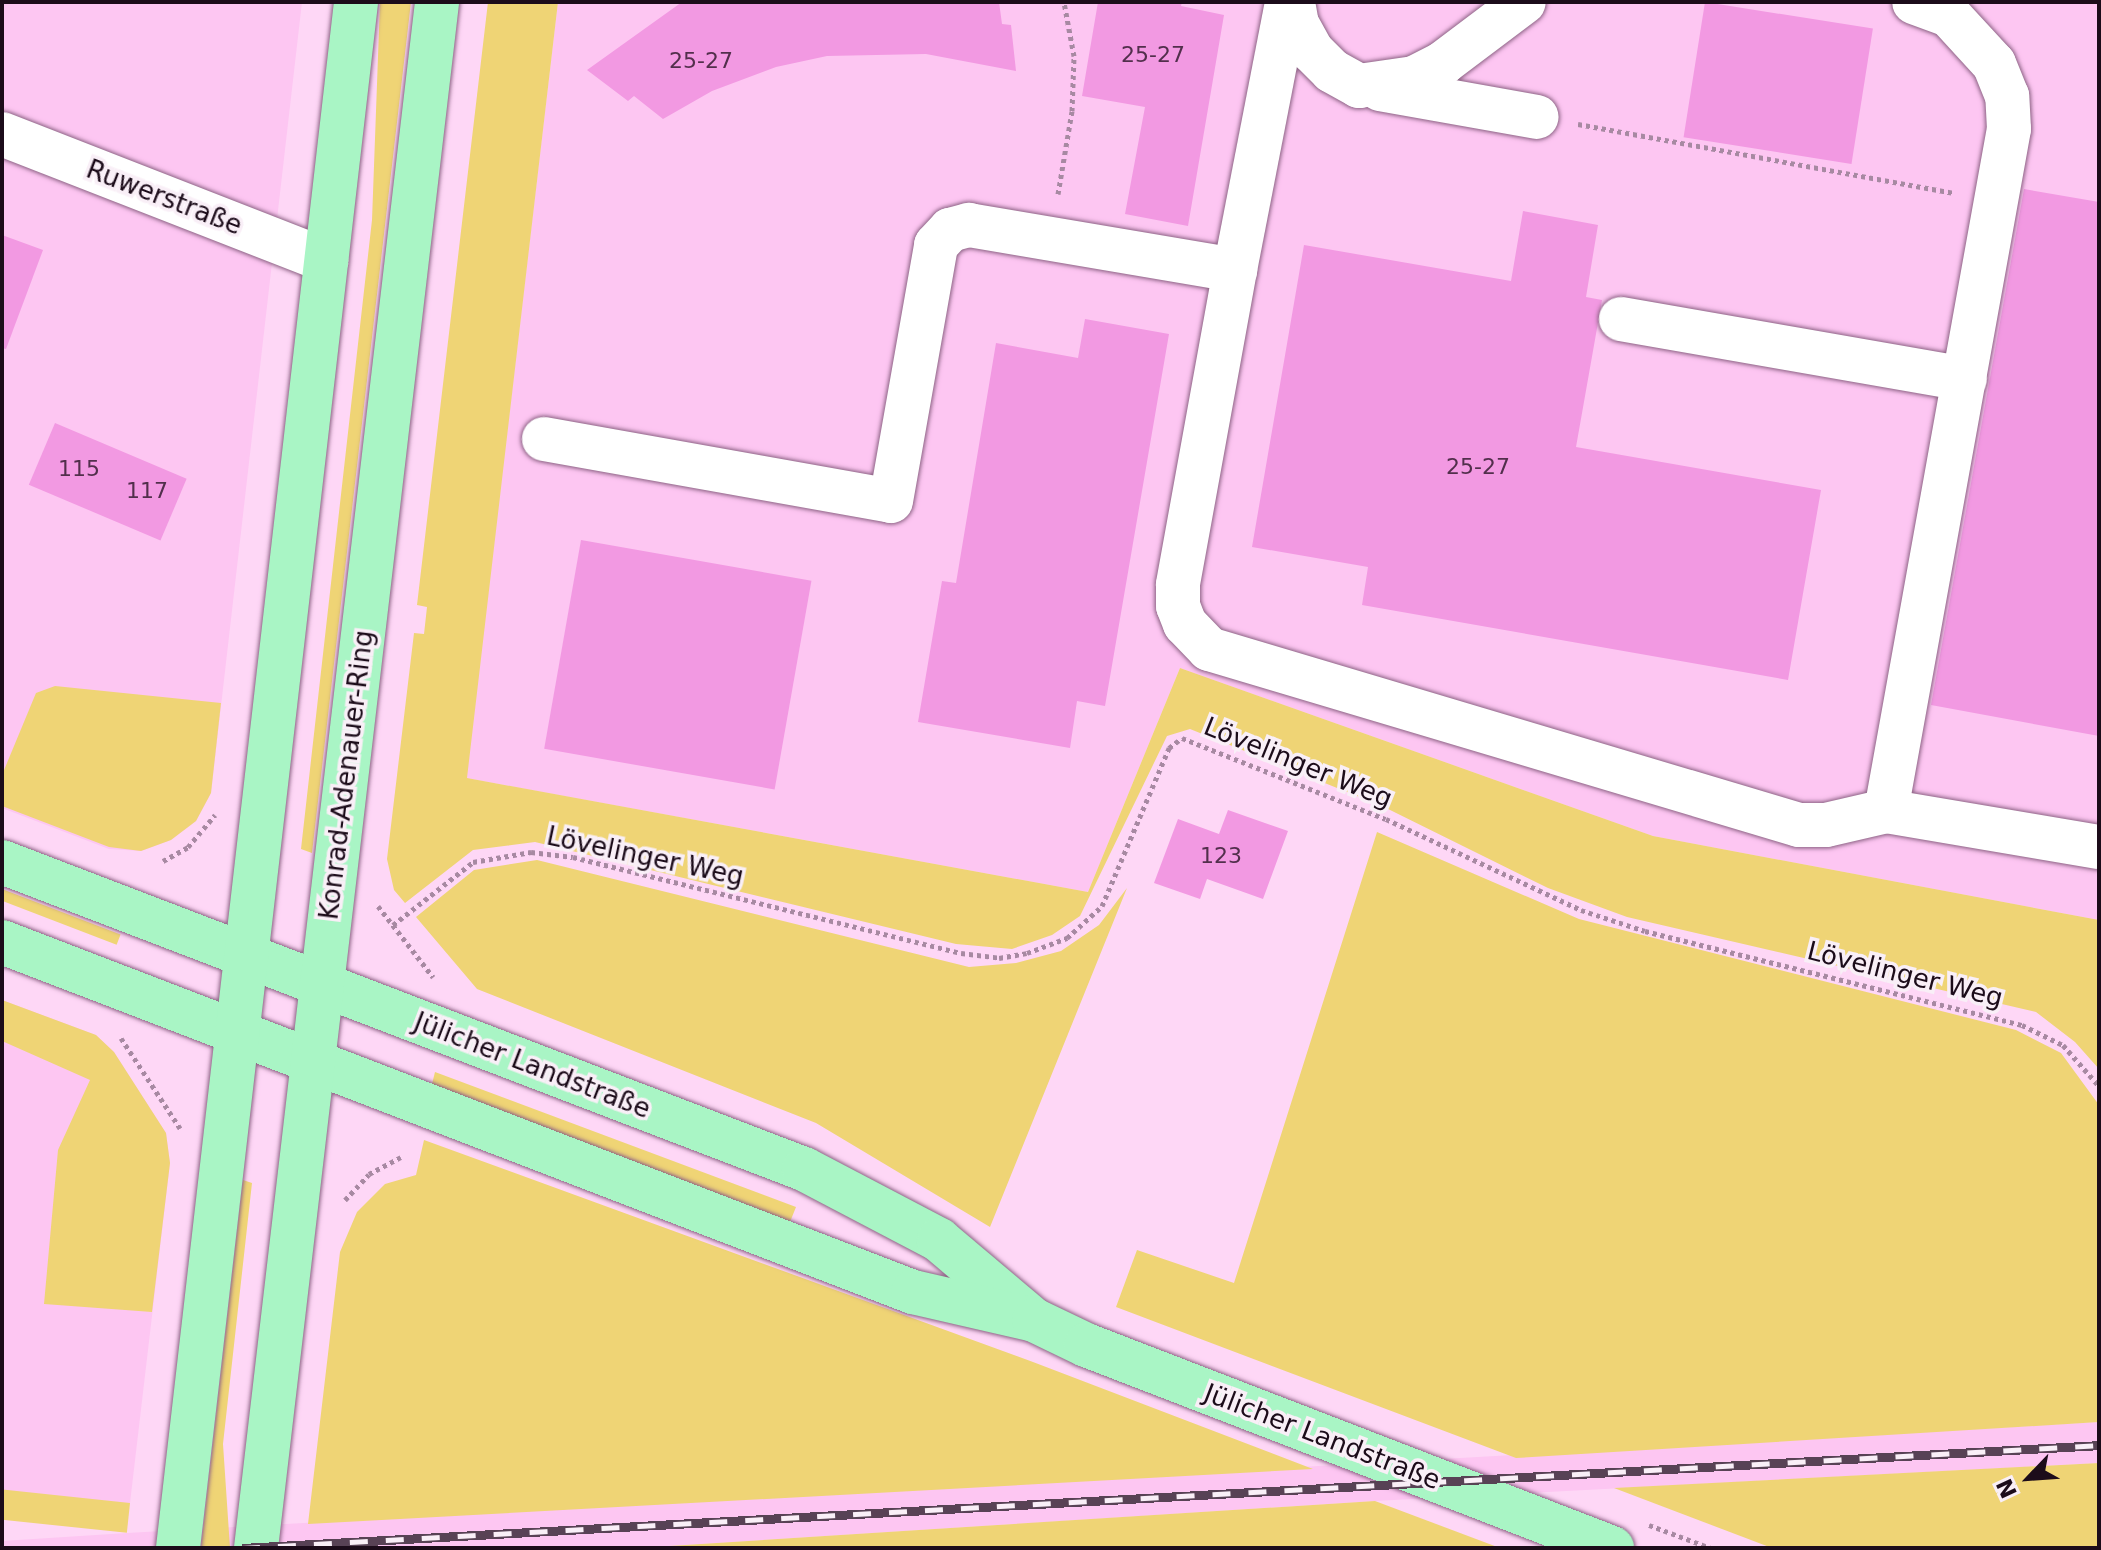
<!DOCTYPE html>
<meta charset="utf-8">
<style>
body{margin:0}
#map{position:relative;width:2101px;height:1550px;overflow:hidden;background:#fed7f6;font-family:"DejaVu Sans",sans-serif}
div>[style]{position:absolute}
.built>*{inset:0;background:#fdc6f2}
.green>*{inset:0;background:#efd475;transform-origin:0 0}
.building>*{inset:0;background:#f299e2;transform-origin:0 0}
.path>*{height:5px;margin-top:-2.5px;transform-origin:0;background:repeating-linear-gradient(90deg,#a789a2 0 4px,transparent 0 8px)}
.roads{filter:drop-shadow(0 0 2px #8d6385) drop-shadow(0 0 2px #8d6385)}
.minor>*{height:44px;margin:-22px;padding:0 22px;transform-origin:22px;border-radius:22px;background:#fff}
.major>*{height:44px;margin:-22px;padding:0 22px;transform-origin:22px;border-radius:22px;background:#a9f5c5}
.rail>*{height:9px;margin-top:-4.5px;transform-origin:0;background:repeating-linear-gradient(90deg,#f9eff7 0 18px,#584255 0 36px);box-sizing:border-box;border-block:2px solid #584255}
span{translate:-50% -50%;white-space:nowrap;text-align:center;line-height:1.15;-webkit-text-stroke:7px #f9eff7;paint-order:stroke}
.number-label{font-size:22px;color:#522f4c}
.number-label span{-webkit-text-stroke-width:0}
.street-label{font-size:26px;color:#1c0c1a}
.frame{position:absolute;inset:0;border:4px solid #1c0c1a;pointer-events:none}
.north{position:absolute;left:1989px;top:1438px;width:80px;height:80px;-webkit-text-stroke:6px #f9eff7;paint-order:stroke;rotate:245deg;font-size:22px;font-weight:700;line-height:32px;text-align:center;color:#1c0c1a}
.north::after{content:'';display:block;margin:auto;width:28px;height:36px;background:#1c0c1a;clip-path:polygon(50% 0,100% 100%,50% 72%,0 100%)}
</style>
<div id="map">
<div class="built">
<div style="clip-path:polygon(2px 2px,302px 2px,211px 793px,196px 821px,171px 840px,141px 851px,109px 849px,2px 808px)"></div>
<div style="clip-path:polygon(558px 2px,2099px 2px,2099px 920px,1653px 836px,1180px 668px,1088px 892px,466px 778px)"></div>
<div style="clip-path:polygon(2px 1000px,96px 1035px,114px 1052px,166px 1133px,170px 1163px,130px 1503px,2px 1508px)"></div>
<div style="clip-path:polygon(2099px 1422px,2099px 1463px,1375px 1501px,638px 1548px,2px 1548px,2px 1541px,127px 1533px)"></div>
</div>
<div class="green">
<div style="clip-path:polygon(380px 2px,411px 2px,312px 853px,301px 849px,372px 220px)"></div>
<div style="clip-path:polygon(488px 2px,558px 2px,467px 778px,1088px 892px,1180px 668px,1653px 836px,2099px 920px,2099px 1069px,2075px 1042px,2036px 1012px,1627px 917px,1548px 888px,1382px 806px,1190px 729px,1167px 736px,1080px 916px,1052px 935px,1012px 949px,956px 944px,535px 842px,473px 850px,405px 903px,394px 890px,387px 859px,414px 633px,424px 634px,427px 607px,417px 605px)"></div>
<div style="clip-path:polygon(55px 686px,221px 703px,211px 793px,196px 821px,171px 840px,141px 851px,109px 847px,2px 806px,2px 775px,36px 693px)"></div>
<div style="clip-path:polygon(1377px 832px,1579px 919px,2016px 1030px,2061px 1053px,2099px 1105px,2099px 1422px,1516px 1458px,1116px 1307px,1137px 1250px,1234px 1283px)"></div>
<div style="clip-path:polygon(537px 860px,969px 967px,1016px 963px,1061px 951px,1099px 925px,1127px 888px,990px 1227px,816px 1123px,477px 989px,416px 917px,474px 870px)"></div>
<div style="left:2px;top:889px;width:127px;height:11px;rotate:21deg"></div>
<div style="clip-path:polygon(2px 1000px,96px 1035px,114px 1052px,166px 1133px,170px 1163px,152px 1312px,44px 1304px,58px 1150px,90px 1080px,2px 1041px)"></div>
<div style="clip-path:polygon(435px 1072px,796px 1207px,790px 1222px,432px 1084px)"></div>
<div style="clip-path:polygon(424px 1140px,1033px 1362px,1313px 1469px,308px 1524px,340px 1252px,357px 1212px,385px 1184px,416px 1175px)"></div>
<div style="clip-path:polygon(243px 1180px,252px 1183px,223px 1444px,230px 1548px,201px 1548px)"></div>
<div style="clip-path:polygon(2099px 1463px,2099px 1548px,1772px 1548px,1614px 1488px)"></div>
<div style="clip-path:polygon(1375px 1501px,1500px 1548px,638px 1548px,1154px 1515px)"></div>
<div style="left:130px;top:1503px;width:30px;height:128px;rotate:96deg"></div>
</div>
<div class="building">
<div style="clip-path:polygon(682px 2px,999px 2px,1002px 24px,1011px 25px,1016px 71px,926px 54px,827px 56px,776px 67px,712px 91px,663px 119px,634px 96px,628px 101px,587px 70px)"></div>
<div style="clip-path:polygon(1098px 2px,1182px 2px,1181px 6px,1224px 15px,1188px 226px,1125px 214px,1145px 107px,1082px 96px)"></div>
<div style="left:1705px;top:2px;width:170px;height:137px;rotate:9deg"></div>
<div style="clip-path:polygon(2024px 189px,2099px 202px,2099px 736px,1931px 705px)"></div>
<div style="clip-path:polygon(1523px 211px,1598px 225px,1586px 297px,1602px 300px,1576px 447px,1821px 490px,1788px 680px,1362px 605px,1368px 567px,1252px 547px,1304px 245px,1511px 281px)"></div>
<div style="clip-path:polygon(2px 235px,43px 250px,6px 349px,2px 348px)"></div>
<div style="clip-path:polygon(1085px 319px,1169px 334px,1105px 706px,1077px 701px,1070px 748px,918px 722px,942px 581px,956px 583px,996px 343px,1078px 358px)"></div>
<div style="left:55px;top:423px;width:143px;height:67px;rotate:23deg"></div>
<div style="left:581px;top:540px;width:234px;height:212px;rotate:10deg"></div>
<div style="clip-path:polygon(1228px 810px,1288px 831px,1263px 899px,1207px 879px,1200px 899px,1154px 883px,1178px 819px,1219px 834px)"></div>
</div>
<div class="path">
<div style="left:1578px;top:124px;width:381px;rotate:10.4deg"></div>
<div style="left:1058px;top:194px;width:84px;rotate:-80.4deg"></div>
<div style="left:1072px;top:111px;width:55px;rotate:-87.9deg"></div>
<div style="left:1074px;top:56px;width:55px;rotate:-100.5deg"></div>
<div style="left:163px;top:861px;width:29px;rotate:-29deg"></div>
<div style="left:188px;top:847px;width:42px;rotate:-49.8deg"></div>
<div style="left:378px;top:906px;width:90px;rotate:52.2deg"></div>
<div style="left:393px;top:925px;width:102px;rotate:-38.2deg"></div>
<div style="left:473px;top:862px;width:59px;rotate:-9.8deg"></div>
<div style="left:531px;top:852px;width:42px;rotate:6.8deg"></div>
<div style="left:573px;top:857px;width:400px;rotate:13.9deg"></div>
<div style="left:961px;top:953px;width:38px;rotate:7deg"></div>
<div style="left:999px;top:958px;width:28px;rotate:-10deg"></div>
<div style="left:1027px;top:953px;width:43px;rotate:-20.6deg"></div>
<div style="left:1067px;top:938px;width:47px;rotate:-42.4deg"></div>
<div style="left:1102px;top:906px;width:172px;rotate:-67deg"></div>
<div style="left:1169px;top:748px;width:16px;rotate:-38deg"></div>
<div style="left:1182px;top:738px;width:219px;rotate:21.7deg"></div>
<div style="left:1386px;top:819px;width:215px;rotate:25deg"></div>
<div style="left:1581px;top:910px;width:67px;rotate:18.2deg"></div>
<div style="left:1645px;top:931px;width:389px;rotate:14deg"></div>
<div style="left:2022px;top:1025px;width:46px;rotate:26deg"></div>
<div style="left:2063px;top:1045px;width:55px;rotate:48.7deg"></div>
<div style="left:121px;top:1038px;width:108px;rotate:56.8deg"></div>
<div style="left:345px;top:1200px;width:35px;rotate:-47deg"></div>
<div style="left:369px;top:1174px;width:36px;rotate:-28deg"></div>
<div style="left:1649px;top:1525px;width:66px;rotate:20.4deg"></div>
</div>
<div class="roads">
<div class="minor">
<div style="left:1293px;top:2px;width:22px;rotate:80deg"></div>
<div style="left:1297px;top:24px;width:31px;rotate:61deg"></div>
<div style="left:1312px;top:51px;width:28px;rotate:45deg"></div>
<div style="left:1332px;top:71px;width:31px;rotate:29deg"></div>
<div style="left:1359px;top:86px;width:56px;rotate:-8.3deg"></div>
<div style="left:1414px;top:78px;width:33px;rotate:-27deg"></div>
<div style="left:1443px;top:63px;width:101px;rotate:-37deg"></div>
<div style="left:1380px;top:89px;width:159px;rotate:10.1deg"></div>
<div style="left:2px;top:134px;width:348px;rotate:21.3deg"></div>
<div style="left:1235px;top:270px;width:320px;rotate:100.3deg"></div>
<div style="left:1178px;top:585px;width:21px;rotate:90deg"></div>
<div style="left:1178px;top:606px;width:19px;rotate:69deg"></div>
<div style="left:1185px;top:624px;width:35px;rotate:46deg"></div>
<div style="left:1209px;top:649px;width:616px;rotate:16.61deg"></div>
<div style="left:1799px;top:825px;width:27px"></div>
<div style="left:1826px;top:825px;width:62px;rotate:-13.1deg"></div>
<div style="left:1886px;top:811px;width:216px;rotate:9.6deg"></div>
<div style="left:1621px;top:319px;width:349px;rotate:9.9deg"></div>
<div style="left:544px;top:439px;width:352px;rotate:10.1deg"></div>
<div style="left:891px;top:501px;width:260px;rotate:-80deg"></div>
<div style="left:936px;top:245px;width:21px;rotate:-47deg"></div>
<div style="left:950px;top:230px;width:20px;rotate:-15deg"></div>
<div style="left:969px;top:225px;width:270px;rotate:9.6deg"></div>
<div style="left:1235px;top:270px;width:273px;rotate:-79deg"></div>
<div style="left:1886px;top:811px;width:693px;rotate:-79.78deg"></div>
<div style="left:2009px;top:129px;width:33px;rotate:-93deg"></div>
<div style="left:2007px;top:96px;width:35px;rotate:-112deg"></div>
<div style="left:1994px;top:64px;width:67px;rotate:-132.6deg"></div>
<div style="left:1949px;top:15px;width:37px;rotate:-160deg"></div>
</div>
<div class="major">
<div style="left:2px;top:862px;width:859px;rotate:20.95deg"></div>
<div style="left:804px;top:1169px;width:153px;rotate:27.7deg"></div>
<div style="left:939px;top:1240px;width:118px;rotate:40.2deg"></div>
<div style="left:2px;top:942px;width:976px;rotate:21.02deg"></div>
<div style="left:913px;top:1292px;width:124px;rotate:13deg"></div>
<div style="left:1034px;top:1320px;width:58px;rotate:25.7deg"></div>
<div style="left:1086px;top:1345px;width:564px;rotate:21.1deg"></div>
<div style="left:178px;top:1548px;width:1556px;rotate:-83.43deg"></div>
<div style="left:256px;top:1548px;width:1557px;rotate:-83.32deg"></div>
</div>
</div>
<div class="rail">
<div style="left:242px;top:1548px;width:1860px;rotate:-3.17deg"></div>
</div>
<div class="number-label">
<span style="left:1153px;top:55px">25-27</span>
<span style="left:701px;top:61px">25-27</span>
<span style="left:1478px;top:467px">25-27</span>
<span style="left:79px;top:469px">115</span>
<span style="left:147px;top:491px">117</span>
<span style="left:1221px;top:856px">123</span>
</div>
<div class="street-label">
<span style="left:164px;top:198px;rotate:21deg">Ruwerstraße</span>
<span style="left:1298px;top:763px;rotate:22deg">Lövelinger Weg</span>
<span style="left:347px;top:775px;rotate:-83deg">Konrad-Adenauer-Ring</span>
<span style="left:645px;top:857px;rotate:12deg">Lövelinger Weg</span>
<span style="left:1905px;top:975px;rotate:14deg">Lövelinger Weg</span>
<span style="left:532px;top:1066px;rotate:21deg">Jülicher Landstraße</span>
<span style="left:1322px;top:1437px;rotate:21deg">Jülicher Landstraße</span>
</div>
<div class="frame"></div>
<div class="north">N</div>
</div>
